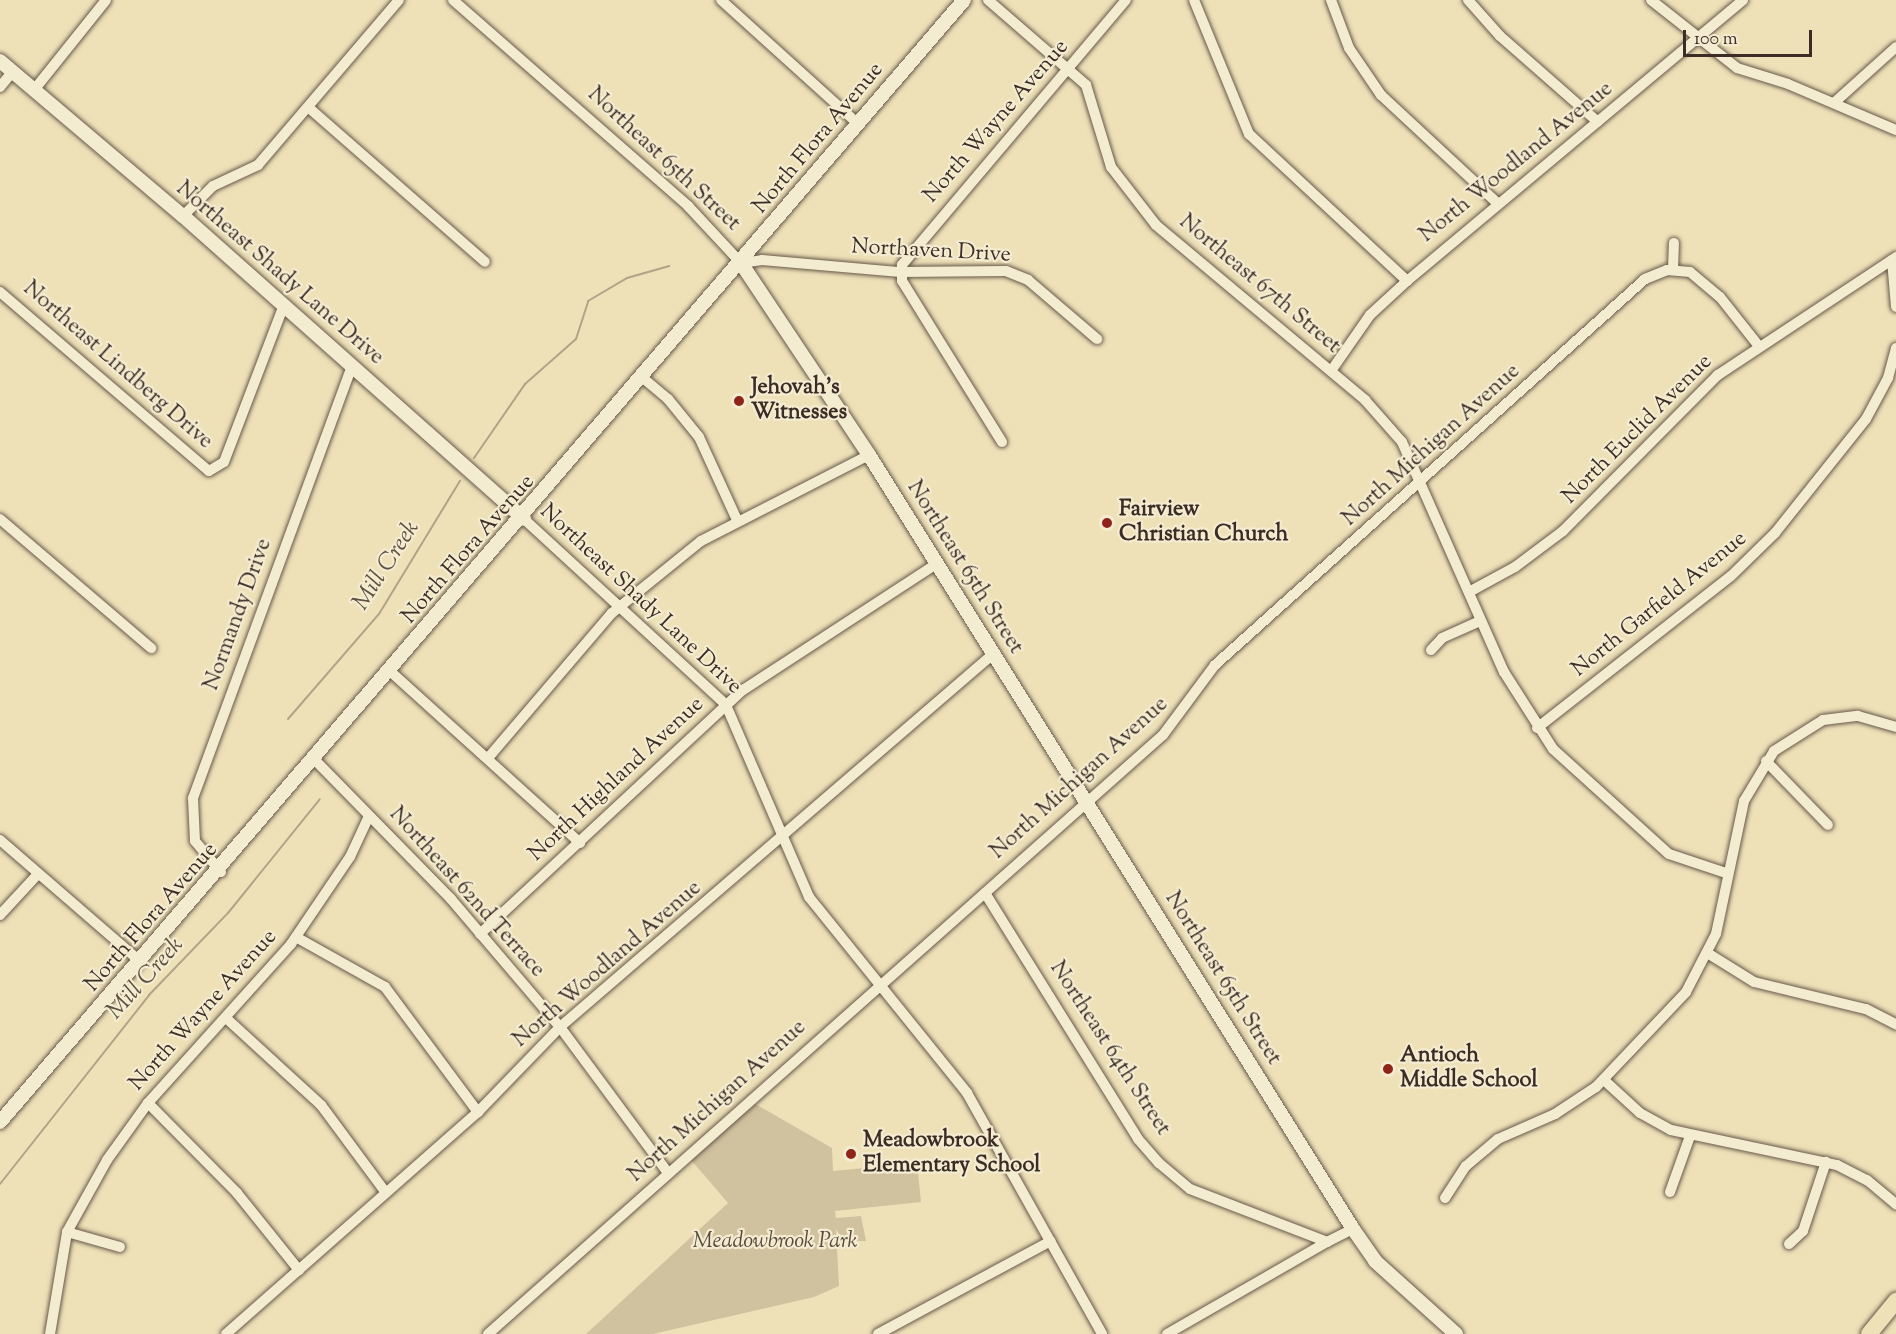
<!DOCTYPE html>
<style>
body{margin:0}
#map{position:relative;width:1896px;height:1334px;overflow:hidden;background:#eee1b8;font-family:"Sorts Mill Goudy",serif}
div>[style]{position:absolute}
.green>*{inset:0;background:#d0c29f}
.stream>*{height:2px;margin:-1px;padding:0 1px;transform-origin:1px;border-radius:1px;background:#b1a386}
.roads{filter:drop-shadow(0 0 2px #68594a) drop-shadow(0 0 2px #68594a)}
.minor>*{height:10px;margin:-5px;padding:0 5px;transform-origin:5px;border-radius:5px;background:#f4ecd1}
.tertiary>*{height:14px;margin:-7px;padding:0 7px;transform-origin:7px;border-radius:7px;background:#f4ecd1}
.primary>*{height:16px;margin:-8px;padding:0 8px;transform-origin:8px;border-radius:8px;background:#eee1b8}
.dots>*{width:16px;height:16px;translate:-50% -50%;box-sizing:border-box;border:3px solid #f4ecd1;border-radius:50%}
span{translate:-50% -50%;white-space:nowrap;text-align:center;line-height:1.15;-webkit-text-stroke:4.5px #f4ecd1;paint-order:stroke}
.street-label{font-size:22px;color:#3c2c25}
.poi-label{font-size:22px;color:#3c2c25;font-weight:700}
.left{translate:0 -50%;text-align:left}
.park-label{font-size:22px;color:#5a4a3d;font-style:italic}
.water-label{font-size:24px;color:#5f5042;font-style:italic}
.scale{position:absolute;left:1683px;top:30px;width:129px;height:27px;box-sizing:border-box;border:3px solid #3c2c25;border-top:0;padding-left:8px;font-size:18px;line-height:21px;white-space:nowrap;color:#3c2c25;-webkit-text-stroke:4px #f4ecd1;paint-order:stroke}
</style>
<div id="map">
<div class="green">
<div style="clip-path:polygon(752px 1102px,832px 1148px,833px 1171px,917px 1163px,921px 1202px,835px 1211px,836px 1218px,861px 1216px,866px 1241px,843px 1241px,836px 1229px,839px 1286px,814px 1297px,653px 1334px,586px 1334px,728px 1203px,686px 1154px)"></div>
</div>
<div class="stream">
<div style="left:474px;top:458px;width:90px;rotate:-55.4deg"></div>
<div style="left:525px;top:384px;width:68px;rotate:-41.4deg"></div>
<div style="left:576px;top:339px;width:40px;rotate:-72deg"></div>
<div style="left:588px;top:301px;width:45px;rotate:-30.5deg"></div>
<div style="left:627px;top:278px;width:44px;rotate:-15.9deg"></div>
<div style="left:288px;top:719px;width:139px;rotate:-49.1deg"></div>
<div style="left:379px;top:614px;width:156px;rotate:-58.7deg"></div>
<div style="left:0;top:1184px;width:241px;rotate:-51.7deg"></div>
<div style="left:149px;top:995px;width:114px;rotate:-46.1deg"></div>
<div style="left:228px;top:913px;width:146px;rotate:-51.1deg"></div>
</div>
<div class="roads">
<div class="minor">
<div style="left:453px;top:0;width:313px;rotate:41.2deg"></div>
<div style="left:688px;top:206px;width:78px;rotate:47.1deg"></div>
<div style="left:741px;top:263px;width:21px;rotate:-8deg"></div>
<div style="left:762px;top:260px;width:139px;rotate:5deg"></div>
<div style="left:900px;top:272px;width:106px;rotate:-0.5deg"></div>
<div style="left:1006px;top:271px;width:24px;rotate:22deg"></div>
<div style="left:1028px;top:280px;width:91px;rotate:40.5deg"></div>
<div style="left:721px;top:0;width:185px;rotate:42.1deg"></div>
<div style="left:988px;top:0;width:130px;rotate:40.9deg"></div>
<div style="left:1086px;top:85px;width:86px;rotate:73deg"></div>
<div style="left:1111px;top:167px;width:73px;rotate:52.2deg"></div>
<div style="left:1156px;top:225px;width:273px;rotate:39.9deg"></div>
<div style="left:1365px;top:400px;width:56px;rotate:48.6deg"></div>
<div style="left:1402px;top:442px;width:252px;rotate:66.1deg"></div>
<div style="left:1504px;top:672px;width:91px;rotate:57.5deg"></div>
<div style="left:1553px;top:749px;width:156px;rotate:42.2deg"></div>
<div style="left:1669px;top:854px;width:60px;rotate:18.4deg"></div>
<div style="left:1194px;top:0;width:145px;rotate:67.7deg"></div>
<div style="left:1249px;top:134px;width:216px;rotate:42.9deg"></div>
<div style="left:1331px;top:0;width:51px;rotate:69.4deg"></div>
<div style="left:1349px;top:48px;width:57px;rotate:55.8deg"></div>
<div style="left:1381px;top:95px;width:157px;rotate:42.9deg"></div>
<div style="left:1468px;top:0;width:48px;rotate:48.4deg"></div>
<div style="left:1500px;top:36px;width:130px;rotate:41.3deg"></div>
<div style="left:1651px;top:0;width:110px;rotate:38.3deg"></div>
<div style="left:1737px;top:68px;width:53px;rotate:17.4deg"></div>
<div style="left:1788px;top:84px;width:117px;rotate:23.1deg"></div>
<div style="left:0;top:87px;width:19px;rotate:-51deg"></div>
<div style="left:34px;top:90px;width:115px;rotate:-51.3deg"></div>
<div style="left:1835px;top:102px;width:82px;rotate:-42deg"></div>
<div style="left:308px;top:107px;width:235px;rotate:41.2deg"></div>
<div style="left:183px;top:216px;width:42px;rotate:-45deg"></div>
<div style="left:213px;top:186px;width:50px;rotate:-25deg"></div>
<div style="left:258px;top:165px;width:217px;rotate:-49.5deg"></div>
<div style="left:1892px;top:260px;width:47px;rotate:85.1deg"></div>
<div style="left:1673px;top:270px;width:27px;rotate:-88deg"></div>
<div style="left:0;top:292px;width:275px;rotate:40.6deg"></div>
<div style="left:209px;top:471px;width:17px;rotate:-31deg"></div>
<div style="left:224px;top:462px;width:168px;rotate:-69.1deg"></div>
<div style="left:1331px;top:371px;width:68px;rotate:-55.1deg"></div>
<div style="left:1370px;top:315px;width:50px;rotate:-42.6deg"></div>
<div style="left:1407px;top:281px;width:438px;rotate:-39.9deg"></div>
<div style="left:643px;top:378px;width:33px;rotate:40deg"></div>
<div style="left:668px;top:399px;width:49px;rotate:50.8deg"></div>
<div style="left:699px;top:437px;width:89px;rotate:65.4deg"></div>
<div style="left:1002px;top:442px;width:190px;rotate:-121.8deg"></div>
<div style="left:902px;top:281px;width:16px;rotate:-90deg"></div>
<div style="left:902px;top:265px;width:347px;rotate:-49.8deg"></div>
<div style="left:0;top:519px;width:199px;rotate:40.5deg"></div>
<div style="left:524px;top:519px;width:275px;rotate:42.6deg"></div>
<div style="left:726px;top:705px;width:209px;rotate:66.6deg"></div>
<div style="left:809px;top:897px;width:252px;rotate:51.1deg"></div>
<div style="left:967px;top:1093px;width:276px;rotate:60.7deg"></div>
<div style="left:1469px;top:592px;width:52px;rotate:-28.5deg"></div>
<div style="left:1515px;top:567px;width:60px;rotate:-36.9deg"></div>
<div style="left:1563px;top:531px;width:220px;rotate:-45.2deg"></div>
<div style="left:1718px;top:375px;width:214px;rotate:-33.5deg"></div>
<div style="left:1431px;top:650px;width:16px;rotate:-47deg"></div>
<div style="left:1442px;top:638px;width:42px;rotate:-24.1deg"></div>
<div style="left:391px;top:672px;width:255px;rotate:42.1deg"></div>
<div style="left:1537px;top:728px;width:246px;rotate:-38.1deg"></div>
<div style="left:1731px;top:576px;width:62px;rotate:-44.3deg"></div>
<div style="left:1775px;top:533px;width:146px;rotate:-51.4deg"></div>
<div style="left:1866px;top:419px;width:47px;rotate:-61.8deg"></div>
<div style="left:1888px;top:378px;width:31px;rotate:-75deg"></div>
<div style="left:488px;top:758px;width:191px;rotate:-49.5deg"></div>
<div style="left:612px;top:613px;width:114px;rotate:-39deg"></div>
<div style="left:701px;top:541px;width:189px;rotate:-27.1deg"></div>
<div style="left:315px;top:760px;width:194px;rotate:45.6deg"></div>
<div style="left:451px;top:899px;width:168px;rotate:49.6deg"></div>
<div style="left:560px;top:1027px;width:182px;rotate:53.5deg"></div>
<div style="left:1766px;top:761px;width:89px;rotate:45.9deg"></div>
<div style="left:0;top:840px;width:186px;rotate:40.9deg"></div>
<div style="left:221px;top:872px;width:40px;rotate:-130deg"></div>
<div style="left:195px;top:841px;width:43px;rotate:-92.7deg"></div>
<div style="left:193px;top:798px;width:461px;rotate:-69.8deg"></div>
<div style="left:985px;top:893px;width:290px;rotate:58.1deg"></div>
<div style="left:1138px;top:1139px;width:32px;rotate:49deg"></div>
<div style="left:1159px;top:1163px;width:40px;rotate:40deg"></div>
<div style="left:1190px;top:1189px;width:147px;rotate:21.1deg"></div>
<div style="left:1327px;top:1242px;width:29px;rotate:-27deg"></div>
<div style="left:0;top:915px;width:56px;rotate:-47.2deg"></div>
<div style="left:480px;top:934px;width:359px;rotate:-42.9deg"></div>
<div style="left:743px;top:690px;width:230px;rotate:-33.1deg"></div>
<div style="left:296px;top:937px;width:102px;rotate:29.3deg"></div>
<div style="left:385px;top:987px;width:156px;rotate:53.4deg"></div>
<div style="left:1709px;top:954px;width:53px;rotate:31.9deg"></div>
<div style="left:1754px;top:982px;width:115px;rotate:13.6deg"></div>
<div style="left:1866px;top:1009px;width:34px;rotate:27deg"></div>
<div style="left:226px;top:1018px;width:129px;rotate:42.5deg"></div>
<div style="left:321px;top:1105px;width:109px;rotate:53.5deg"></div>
<div style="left:1604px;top:1080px;width:49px;rotate:42.5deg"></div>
<div style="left:1640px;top:1113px;width:35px;rotate:29deg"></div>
<div style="left:1671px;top:1130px;width:170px;rotate:11.9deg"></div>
<div style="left:1837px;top:1165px;width:34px;rotate:27deg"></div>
<div style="left:1867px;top:1180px;width:38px;rotate:40deg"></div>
<div style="left:148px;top:1103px;width:127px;rotate:45.3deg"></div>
<div style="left:237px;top:1193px;width:99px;rotate:51.2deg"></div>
<div style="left:1670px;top:1192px;width:59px;rotate:-70.3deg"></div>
<div style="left:1445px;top:1198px;width:38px;rotate:-57deg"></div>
<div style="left:1466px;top:1166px;width:42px;rotate:-40.2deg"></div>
<div style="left:1498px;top:1139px;width:62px;rotate:-23.7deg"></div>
<div style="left:1555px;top:1114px;width:49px;rotate:-33.4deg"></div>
<div style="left:1596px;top:1087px;width:131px;rotate:-46.5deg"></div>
<div style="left:1686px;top:992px;width:65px;rotate:-62.7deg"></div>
<div style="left:1716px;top:934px;width:136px;rotate:-78.1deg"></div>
<div style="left:1744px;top:801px;width:58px;rotate:-59deg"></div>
<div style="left:1774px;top:751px;width:58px;rotate:-32.3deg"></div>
<div style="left:1823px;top:720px;width:35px;rotate:-7deg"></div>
<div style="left:1858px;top:716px;width:40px;rotate:16deg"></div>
<div style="left:67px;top:1232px;width:55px;rotate:15.8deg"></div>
<div style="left:1789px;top:1244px;width:19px;rotate:-43deg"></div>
<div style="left:1803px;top:1231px;width:73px;rotate:-71.6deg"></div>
<div style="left:50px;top:1334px;width:103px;rotate:-80.5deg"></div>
<div style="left:67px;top:1232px;width:82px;rotate:-60.9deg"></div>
<div style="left:107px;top:1160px;width:70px;rotate:-54.3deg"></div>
<div style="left:148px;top:1103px;width:214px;rotate:-48deg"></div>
<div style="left:291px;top:944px;width:105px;rotate:-55.9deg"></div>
<div style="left:350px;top:857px;width:45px;rotate:-65.1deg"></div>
<div style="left:226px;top:1334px;width:336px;rotate:-41.4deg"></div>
<div style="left:478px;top:1112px;width:118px;rotate:-46deg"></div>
<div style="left:560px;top:1027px;width:572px;rotate:-40.74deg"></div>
<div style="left:488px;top:1334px;width:902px;rotate:-41.59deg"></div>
<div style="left:1163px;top:735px;width:87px;rotate:-53.4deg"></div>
<div style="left:1215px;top:665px;width:578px;rotate:-41.91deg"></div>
<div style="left:1645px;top:279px;width:24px;rotate:-22deg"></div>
<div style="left:1667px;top:270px;width:23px;rotate:5deg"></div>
<div style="left:1690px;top:272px;width:39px;rotate:40deg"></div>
<div style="left:1720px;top:297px;width:61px;rotate:51.6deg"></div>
<div style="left:878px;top:1334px;width:196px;rotate:-28.3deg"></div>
<div style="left:1167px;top:1334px;width:185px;rotate:-29.9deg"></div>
</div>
<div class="tertiary">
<div style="left:0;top:61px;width:240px;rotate:40.3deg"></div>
<div style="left:183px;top:216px;width:456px;rotate:41.6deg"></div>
<div style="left:741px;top:263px;width:231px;rotate:56.3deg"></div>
<div style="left:869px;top:455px;width:913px;rotate:57.98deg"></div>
<div style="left:1353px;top:1229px;width:39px;rotate:55deg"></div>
<div style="left:1375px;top:1261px;width:109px;rotate:42deg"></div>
<div style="left:0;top:1122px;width:1479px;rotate:-49.33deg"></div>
</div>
<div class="primary">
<div style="left:1869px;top:1334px;width:43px;rotate:-50.7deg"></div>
</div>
</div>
<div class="dots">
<div style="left:739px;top:401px;background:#8f2418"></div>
<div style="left:1107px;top:523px;background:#8f2418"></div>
<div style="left:1388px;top:1069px;background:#8f2418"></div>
<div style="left:851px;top:1154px;background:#8f2418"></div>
</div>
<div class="street-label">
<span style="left:997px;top:122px;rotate:-49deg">North Wayne Avenue</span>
<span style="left:819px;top:139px;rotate:-50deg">North Flora Avenue</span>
<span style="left:663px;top:160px;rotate:43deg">Northeast 65th Street</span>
<span style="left:1517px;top:163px;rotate:-39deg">North Woodland Avenue</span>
<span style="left:931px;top:252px;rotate:3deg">Northaven Drive</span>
<span style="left:279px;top:274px;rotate:41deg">Northeast Shady Lane Drive</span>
<span style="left:1259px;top:285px;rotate:40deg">Northeast 67th Street</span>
<span style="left:117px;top:366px;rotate:41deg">Northeast Lindberg Drive</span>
<span style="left:1638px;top:430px;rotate:-45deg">North Euclid Avenue</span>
<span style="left:1432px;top:446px;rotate:-42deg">North Michigan Avenue</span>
<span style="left:469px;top:550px;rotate:-49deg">North Flora Avenue</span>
<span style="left:964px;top:568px;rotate:58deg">Northeast 65th Street</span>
<span style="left:640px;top:600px;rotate:43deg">Northeast Shady Lane Drive</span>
<span style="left:1660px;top:605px;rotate:-39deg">North Garfield Avenue</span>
<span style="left:239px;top:615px;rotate:-70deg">Normandy Drive</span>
<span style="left:1080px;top:779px;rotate:-42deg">North Michigan Avenue</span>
<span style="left:617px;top:780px;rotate:-43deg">North Highland Avenue</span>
<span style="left:466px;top:893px;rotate:48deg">Northeast 62nd Terrace</span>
<span style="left:152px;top:918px;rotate:-49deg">North Flora Avenue</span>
<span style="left:608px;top:965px;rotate:-41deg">North Woodland Avenue</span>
<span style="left:1222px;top:979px;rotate:58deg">Northeast 65th Street</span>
<span style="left:204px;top:1011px;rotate:-48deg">North Wayne Avenue</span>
<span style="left:1109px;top:1049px;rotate:57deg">Northeast 64th Street</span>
<span style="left:718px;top:1102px;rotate:-42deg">North Michigan Avenue</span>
</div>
<div class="poi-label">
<span class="left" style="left:751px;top:401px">Jehovah's<br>Witnesses</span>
<span class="left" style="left:1119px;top:523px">Fairview<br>Christian Church</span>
<span class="left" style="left:1400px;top:1069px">Antioch<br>Middle School</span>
<span class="left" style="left:863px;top:1154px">Meadowbrook<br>Elementary School</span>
</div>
<div class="park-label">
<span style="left:775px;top:1243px">Meadowbrook Park</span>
</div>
<div class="water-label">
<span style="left:387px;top:566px;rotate:-57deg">Mill Creek</span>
<span style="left:146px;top:979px;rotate:-48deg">Mill Creek</span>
</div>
<div class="scale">100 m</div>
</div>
